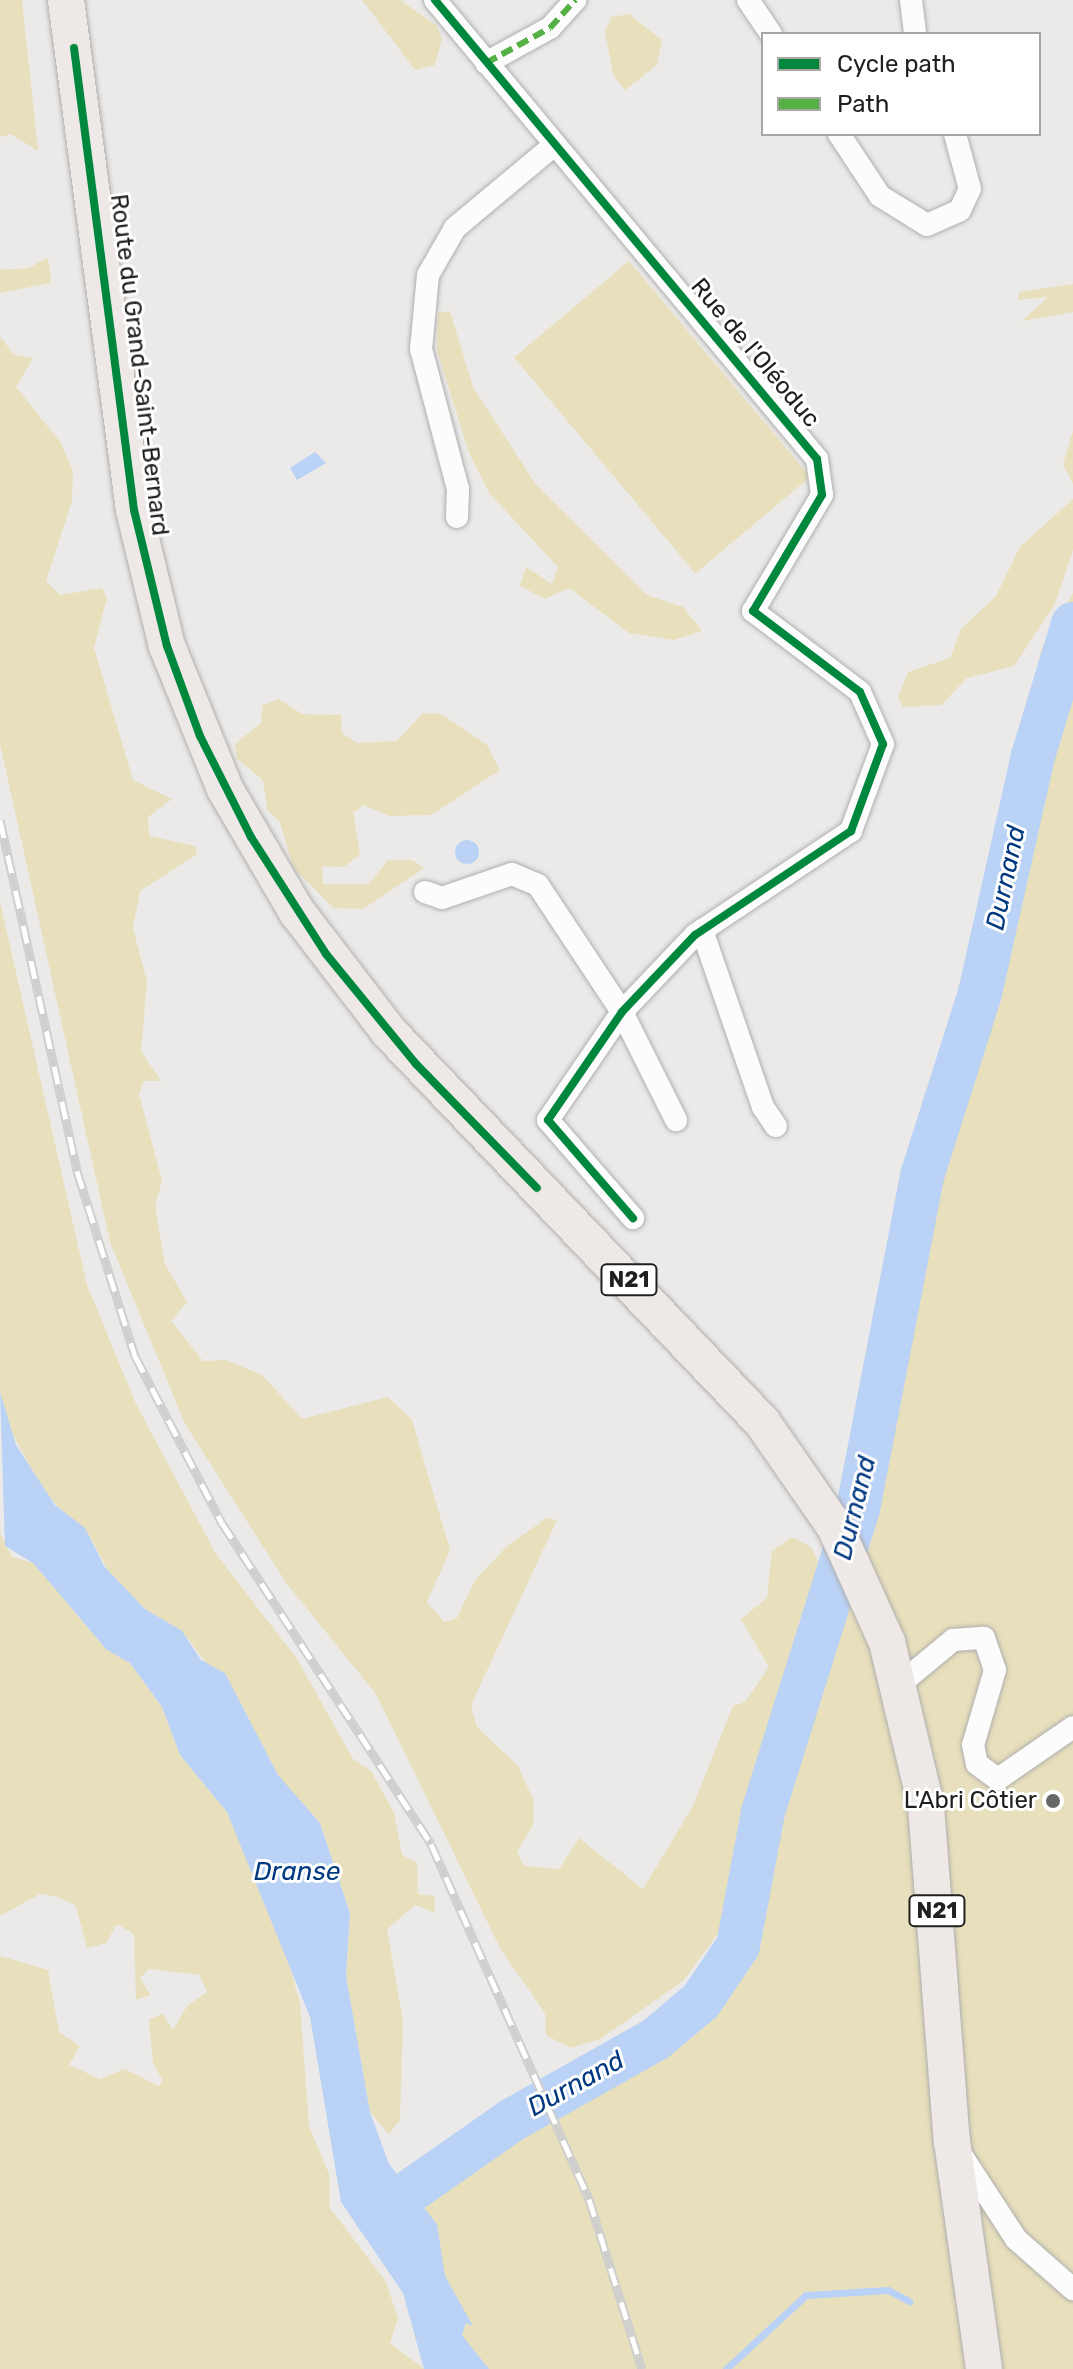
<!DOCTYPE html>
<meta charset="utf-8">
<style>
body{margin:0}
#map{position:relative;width:1073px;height:2369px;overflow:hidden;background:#ebeae9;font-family:Rubik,sans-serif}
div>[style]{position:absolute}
.green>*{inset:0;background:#e8e0bc;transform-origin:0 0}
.water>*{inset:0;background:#b9d2f5}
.round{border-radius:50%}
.stream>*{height:7px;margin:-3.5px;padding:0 3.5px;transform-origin:3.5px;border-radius:3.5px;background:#b9d2f5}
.river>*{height:44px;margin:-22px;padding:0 22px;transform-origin:22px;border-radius:22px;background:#b9d2f5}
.roads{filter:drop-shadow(0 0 2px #b0afae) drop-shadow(0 0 2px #b0afae)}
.minor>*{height:22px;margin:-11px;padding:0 11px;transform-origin:11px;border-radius:11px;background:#fcfcfc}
.primary>*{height:36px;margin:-18px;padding:0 18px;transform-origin:18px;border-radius:18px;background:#eee8e6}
.rail>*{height:9px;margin-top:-4.5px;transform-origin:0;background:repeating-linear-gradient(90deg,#fff 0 18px,#cfcfce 0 36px);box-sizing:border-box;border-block:2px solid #cfcfce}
.quiet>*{height:6px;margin-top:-3px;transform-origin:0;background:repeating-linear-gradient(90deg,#55b145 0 12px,transparent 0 18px)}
.cycleway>*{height:8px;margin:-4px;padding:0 4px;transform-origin:4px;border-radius:4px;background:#00873e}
.dots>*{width:22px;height:22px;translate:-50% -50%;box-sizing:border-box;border:4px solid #fff;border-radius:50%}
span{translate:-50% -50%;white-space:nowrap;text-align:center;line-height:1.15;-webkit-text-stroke:6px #fff;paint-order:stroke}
.shield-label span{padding:2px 6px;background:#fff;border:2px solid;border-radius:6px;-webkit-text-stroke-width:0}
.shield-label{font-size:22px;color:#20201f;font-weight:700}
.street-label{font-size:24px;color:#20201f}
.poi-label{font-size:24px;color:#20201f}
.right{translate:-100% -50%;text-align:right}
.water-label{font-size:26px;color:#003980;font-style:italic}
.legend{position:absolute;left:761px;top:32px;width:280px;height:104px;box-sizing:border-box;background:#fff;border:2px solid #a6a6a5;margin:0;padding:10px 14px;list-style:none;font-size:24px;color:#20201f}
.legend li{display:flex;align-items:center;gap:16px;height:40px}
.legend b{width:40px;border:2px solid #a6a6a5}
</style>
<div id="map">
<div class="green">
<div style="clip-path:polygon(0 0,22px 0,38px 151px,11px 134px,0 137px)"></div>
<div style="clip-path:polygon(362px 0,400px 0,436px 25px,442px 38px,435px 65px,415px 70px)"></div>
<div style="clip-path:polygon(629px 14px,662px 40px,657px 65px,625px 90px,613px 75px,605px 31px,612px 17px)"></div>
<div style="clip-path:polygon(48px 257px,51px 283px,0 293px,0 270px,29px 268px)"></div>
<div style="left:629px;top:261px;width:282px;height:150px;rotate:50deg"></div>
<div style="clip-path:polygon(1073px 284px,1073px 312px,1022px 321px,1048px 297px,1018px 300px,1019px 292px)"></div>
<div style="clip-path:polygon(450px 311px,473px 387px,536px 485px,647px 595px,683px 607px,702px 631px,674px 640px,629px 633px,569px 588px,545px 599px,520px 586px,526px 567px,552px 584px,558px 567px,490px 494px,469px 453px,437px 350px,438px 313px)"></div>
<div style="clip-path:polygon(0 336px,14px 355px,33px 358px,16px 387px,61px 443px,73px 471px,72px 501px,46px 581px,60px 595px,102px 588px,107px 597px,94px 648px,133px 780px,172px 799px,148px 817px,149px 836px,195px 846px,197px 854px,140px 891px,133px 928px,147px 982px,141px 1051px,161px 1081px,144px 1081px,139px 1094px,162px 1181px,155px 1206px,165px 1264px,187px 1302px,171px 1321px,203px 1361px,225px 1360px,262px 1375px,302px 1419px,388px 1397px,412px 1420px,450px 1550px,427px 1602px,444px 1622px,457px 1618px,475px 1580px,507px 1546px,547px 1518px,557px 1520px,471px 1705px,477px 1727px,518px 1766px,533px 1799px,534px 1823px,517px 1852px,524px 1866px,559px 1869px,579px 1838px,643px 1889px,693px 1806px,733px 1706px,745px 1702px,769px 1667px,741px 1619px,767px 1598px,772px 1551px,792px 1537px,811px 1547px,821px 1568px,816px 1622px,764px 1738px,725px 1924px,683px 1981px,600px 2039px,570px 2048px,546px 2035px,545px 2013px,501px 1950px,376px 1694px,287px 1584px,185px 1424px,110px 1242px,0 744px)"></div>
<div style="clip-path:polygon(1073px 431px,1073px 484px,1063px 464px)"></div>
<div style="clip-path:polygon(1073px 499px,1073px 550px,1055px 604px,1014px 666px,967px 678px,941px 705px,903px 707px,898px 698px,908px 672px,950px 658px,961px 629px,996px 596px,1020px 547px)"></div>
<div style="clip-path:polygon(1073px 593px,1073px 2369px,457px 2369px,394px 2229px,426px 2162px,665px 2038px,746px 1938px,785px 1703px,842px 1596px,896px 1366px,898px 1275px,944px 1064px,981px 1005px,1041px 650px)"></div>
<div style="clip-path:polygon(279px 699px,302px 714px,341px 715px,342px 733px,357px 743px,397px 741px,423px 713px,441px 714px,487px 745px,500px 770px,431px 815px,390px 816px,364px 805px,353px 813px,360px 854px,344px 867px,322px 866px,323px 884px,369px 884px,388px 860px,412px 860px,424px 868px,363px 909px,333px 908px,293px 867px,280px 822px,267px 809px,263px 780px,237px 759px,235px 744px,261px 723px,263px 705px)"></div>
<div style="clip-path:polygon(0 902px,87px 1285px,136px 1404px,216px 1554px,297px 1659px,353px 1759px,371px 1771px,394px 1813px,402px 1855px,417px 1863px,418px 1894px,434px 1896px,435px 1913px,415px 1905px,387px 1929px,403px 2021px,400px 2120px,389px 2134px,370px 2112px,346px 1976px,350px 1913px,320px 1823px,278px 1776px,225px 1673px,211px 1669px,182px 1631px,145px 1609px,109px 1572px,85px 1528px,64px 1515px,39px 1483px,11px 1431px,0 1392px)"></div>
<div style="clip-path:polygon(0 1533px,12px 1557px,33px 1563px,107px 1650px,130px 1663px,162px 1707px,180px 1755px,227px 1812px,284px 1946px,300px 2003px,309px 2126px,329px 2174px,330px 2208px,386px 2282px,398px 2318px,390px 2343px,424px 2369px,0 2369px,0 1956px,48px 1970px,59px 2032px,80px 2046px,69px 2065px,100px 2079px,125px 2069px,158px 2086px,163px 2081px,153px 2063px,149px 2019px,163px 2014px,173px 2030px,187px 2006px,207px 1992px,199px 1975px,149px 1969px,140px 1978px,151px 1995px,136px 2000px,134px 1934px,117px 1924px,106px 1943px,87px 1948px,76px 1906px,58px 1897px,40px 1894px,0 1916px)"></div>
</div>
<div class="water">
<div style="clip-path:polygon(315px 452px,326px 463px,297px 480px,290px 468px)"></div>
<div class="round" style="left:455px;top:840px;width:24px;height:24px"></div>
<div style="clip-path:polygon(0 1392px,16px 1445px,55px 1505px,85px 1528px,104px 1566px,145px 1609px,182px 1631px,201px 1660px,225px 1673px,278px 1775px,320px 1823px,350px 1913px,346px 1976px,370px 2112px,389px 2164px,437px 2224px,445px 2276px,473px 2326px,466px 2323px,462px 2335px,489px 2369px,424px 2369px,403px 2293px,341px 2202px,310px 2017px,227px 1812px,180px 1755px,162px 1707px,130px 1663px,107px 1650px,33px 1563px,5px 1546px)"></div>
</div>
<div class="stream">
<div style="left:726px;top:2369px;width:109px;rotate:-42.8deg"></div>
<div style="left:806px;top:2295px;width:82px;rotate:-3.5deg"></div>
<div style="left:888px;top:2290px;width:24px;rotate:28deg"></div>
</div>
<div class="river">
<div style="left:376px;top:2215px;width:166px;rotate:-34.9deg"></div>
<div style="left:512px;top:2120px;width:165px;rotate:-29.4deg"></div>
<div style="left:656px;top:2039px;width:59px;rotate:-40.2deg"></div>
<div style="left:701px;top:2001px;width:66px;rotate:-56.1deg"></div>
<div style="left:738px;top:1946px;width:136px;rotate:-79.4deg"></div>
<div style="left:763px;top:1812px;width:318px;rotate:-72.6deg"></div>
<div style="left:858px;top:1509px;width:342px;rotate:-79.1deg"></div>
<div style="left:923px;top:1173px;width:189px;rotate:-72.4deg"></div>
<div style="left:980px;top:993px;width:243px;rotate:-77.4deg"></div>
<div style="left:1033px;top:756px;width:138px;rotate:-73.1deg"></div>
</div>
<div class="roads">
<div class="minor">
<div style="left:435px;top:0;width:597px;rotate:50.23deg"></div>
<div style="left:817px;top:459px;width:36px;rotate:82deg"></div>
<div style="left:822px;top:495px;width:135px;rotate:120.7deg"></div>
<div style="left:753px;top:611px;width:134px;rotate:37.1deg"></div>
<div style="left:860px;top:692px;width:57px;rotate:66.1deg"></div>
<div style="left:883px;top:744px;width:93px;rotate:110.2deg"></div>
<div style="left:851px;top:831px;width:187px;rotate:146.3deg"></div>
<div style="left:695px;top:935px;width:106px;rotate:133.5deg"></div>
<div style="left:622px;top:1012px;width:131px;rotate:124.4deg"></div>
<div style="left:548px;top:1120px;width:130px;rotate:49.1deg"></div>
<div style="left:748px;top:0;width:41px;rotate:55.9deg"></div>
<div style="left:911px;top:0;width:34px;rotate:83deg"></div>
<div style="left:486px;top:63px;width:73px;rotate:-28.7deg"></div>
<div style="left:550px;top:28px;width:38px;rotate:-48deg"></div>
<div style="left:839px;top:134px;width:74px;rotate:56.5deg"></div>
<div style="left:880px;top:196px;width:55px;rotate:31.7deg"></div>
<div style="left:927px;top:225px;width:36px;rotate:-24deg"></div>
<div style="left:960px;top:210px;width:23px;rotate:-65deg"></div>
<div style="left:970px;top:189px;width:57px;rotate:-105.3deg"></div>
<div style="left:457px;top:517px;width:28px;rotate:-88deg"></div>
<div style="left:458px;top:489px;width:145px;rotate:-104.8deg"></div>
<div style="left:421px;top:349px;width:74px;rotate:-84.6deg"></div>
<div style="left:428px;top:275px;width:54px;rotate:-60.1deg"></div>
<div style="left:455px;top:228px;width:126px;rotate:-39.9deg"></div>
<div style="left:425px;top:892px;width:18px;rotate:19deg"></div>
<div style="left:442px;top:898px;width:74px;rotate:-18.9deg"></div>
<div style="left:512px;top:874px;width:28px;rotate:23deg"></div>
<div style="left:538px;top:885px;width:152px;rotate:56.5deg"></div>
<div style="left:622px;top:1012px;width:121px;rotate:63.4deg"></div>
<div style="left:702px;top:930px;width:187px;rotate:71deg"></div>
<div style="left:763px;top:1107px;width:23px;rotate:56deg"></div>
<div style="left:900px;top:1684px;width:69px;rotate:-39.7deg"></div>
<div style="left:953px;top:1640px;width:31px;rotate:-4deg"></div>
<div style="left:984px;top:1638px;width:34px;rotate:71deg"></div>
<div style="left:995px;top:1670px;width:78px;rotate:106.3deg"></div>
<div style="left:973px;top:1745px;width:19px;rotate:78deg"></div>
<div style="left:977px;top:1764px;width:26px;rotate:36deg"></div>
<div style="left:998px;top:1779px;width:91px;rotate:-34.7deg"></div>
<div style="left:960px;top:2153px;width:103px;rotate:56.9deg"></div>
<div style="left:1016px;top:2239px;width:76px;rotate:41.3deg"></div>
</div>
<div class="primary">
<div style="left:66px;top:0;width:515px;rotate:82.41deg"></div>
<div style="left:134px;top:510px;width:140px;rotate:76.4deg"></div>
<div style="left:167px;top:646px;width:154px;rotate:67.9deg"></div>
<div style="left:225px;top:789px;width:143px;rotate:59.7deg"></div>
<div style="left:297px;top:912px;width:151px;rotate:52.5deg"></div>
<div style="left:389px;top:1032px;width:540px;rotate:46.28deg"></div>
<div style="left:762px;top:1422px;width:128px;rotate:55.2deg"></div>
<div style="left:835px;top:1527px;width:126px;rotate:65.7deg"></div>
<div style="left:887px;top:1642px;width:169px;rotate:76.6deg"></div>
<div style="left:926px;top:1806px;width:336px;rotate:85.6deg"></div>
<div style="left:952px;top:2141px;width:230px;rotate:82deg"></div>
</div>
</div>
<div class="rail">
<div style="left:0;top:820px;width:359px;rotate:77.6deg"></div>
<div style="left:77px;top:1171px;width:194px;rotate:72.6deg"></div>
<div style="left:135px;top:1356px;width:188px;rotate:62.5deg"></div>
<div style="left:222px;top:1523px;width:383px;rotate:56.9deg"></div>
<div style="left:431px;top:1844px;width:389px;rotate:66deg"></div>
<div style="left:589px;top:2199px;width:178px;rotate:72.7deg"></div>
</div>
<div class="quiet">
<div style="left:486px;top:63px;width:73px;rotate:-28.7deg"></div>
<div style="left:550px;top:28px;width:38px;rotate:-48deg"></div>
</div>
<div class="cycleway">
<div style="left:435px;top:0;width:597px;rotate:50.23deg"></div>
<div style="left:817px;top:459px;width:36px;rotate:82deg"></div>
<div style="left:822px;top:495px;width:135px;rotate:120.7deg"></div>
<div style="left:753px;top:611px;width:134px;rotate:37.1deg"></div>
<div style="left:860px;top:692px;width:57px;rotate:66.1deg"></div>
<div style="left:883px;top:744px;width:93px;rotate:110.2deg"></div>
<div style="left:851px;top:831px;width:187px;rotate:146.3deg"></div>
<div style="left:695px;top:935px;width:106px;rotate:133.5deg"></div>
<div style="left:622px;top:1012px;width:131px;rotate:124.4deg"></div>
<div style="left:548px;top:1120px;width:130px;rotate:49.1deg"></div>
<div style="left:74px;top:48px;width:466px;rotate:82.6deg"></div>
<div style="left:134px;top:510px;width:140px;rotate:76.4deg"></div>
<div style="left:167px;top:646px;width:96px;rotate:69.9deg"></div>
<div style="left:200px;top:736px;width:113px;rotate:63.2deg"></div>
<div style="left:251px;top:837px;width:139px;rotate:57.3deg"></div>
<div style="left:326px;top:954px;width:142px;rotate:50.7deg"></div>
<div style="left:416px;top:1064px;width:173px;rotate:45.7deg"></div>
</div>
<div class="dots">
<div style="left:1053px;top:1801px;background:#676766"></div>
</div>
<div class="shield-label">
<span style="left:629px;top:1280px">N21</span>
<span style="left:937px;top:1911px">N21</span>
</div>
<div class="street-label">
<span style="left:755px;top:353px;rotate:50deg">Rue de l'Oléoduc</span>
<span style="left:139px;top:365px;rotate:83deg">Route du Grand-Saint-Bernard</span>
</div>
<div class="poi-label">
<span class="right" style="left:1037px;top:1801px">L'Abri Côtier</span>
</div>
<div class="water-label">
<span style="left:1006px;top:878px;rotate:-78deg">Durnand</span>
<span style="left:855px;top:1508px;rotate:-76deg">Durnand</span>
<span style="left:297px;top:1872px">Dranse</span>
<span style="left:576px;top:2084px;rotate:-29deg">Durnand</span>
</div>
<ul class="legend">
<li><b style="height:10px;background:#00873e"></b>Cycle path</li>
<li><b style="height:10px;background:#55b145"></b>Path</li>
</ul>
</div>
